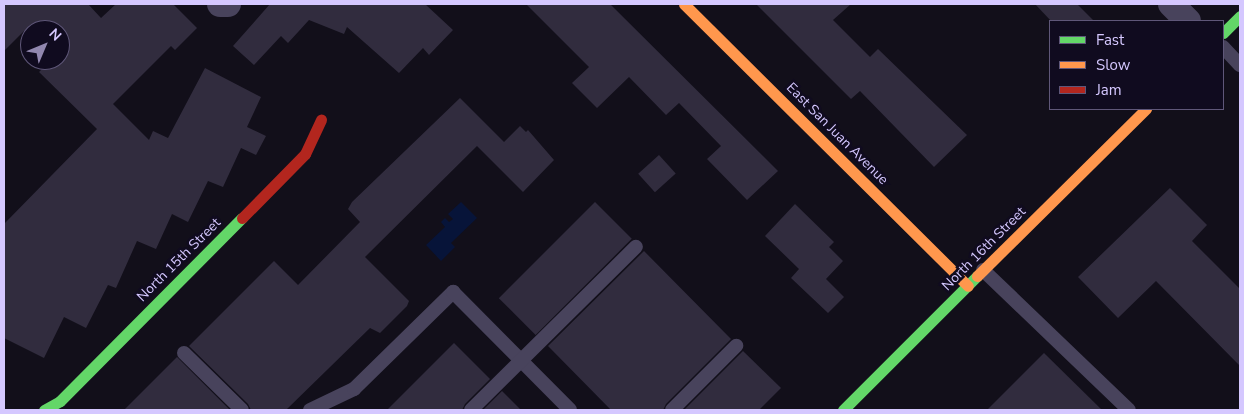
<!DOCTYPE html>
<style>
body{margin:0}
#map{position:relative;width:1244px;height:414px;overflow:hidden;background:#120f1a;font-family:"Nunito Sans",sans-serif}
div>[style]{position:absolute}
.water>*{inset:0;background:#071439}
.building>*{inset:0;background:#312c3e;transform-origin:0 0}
.lane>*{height:14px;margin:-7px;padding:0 7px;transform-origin:7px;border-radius:7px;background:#48435c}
.street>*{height:26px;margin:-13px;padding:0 13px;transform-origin:13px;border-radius:13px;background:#48435c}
.fast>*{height:11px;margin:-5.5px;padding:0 5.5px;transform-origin:5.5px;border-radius:5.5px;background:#63d668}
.slow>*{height:11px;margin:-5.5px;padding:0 5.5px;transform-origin:5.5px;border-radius:5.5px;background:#ff974d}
.jam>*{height:11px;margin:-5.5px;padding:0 5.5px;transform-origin:5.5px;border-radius:5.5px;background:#b3261e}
span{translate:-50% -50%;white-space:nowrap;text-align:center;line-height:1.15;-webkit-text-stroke:5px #100b1f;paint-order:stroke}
.street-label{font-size:14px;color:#d5c8ff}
.frame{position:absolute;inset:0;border:5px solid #d5c8ff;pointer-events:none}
.legend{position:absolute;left:1049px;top:20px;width:175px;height:90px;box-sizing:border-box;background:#100b1f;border:1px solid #5f5779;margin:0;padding:6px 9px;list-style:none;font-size:15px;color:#d5c8ff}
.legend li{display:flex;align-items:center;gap:10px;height:25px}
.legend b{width:25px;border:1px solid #5f5779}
.north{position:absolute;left:20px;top:20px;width:50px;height:50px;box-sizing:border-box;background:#100b1f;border:1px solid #5f5779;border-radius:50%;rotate:45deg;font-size:14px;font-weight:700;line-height:20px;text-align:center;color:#d5c8ff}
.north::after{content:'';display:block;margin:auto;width:18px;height:22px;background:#9187af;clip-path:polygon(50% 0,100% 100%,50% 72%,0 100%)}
</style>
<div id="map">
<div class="water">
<div style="clip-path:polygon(461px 202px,477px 218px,451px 243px,455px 247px,441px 261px,426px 245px,445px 227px,441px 222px,445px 218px,449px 222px,453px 219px,448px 214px)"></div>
</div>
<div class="building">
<div style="clip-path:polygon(4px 4px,88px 4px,101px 18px,116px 4px,173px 4px,197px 28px,175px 50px,171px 46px,113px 104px,149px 140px,153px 131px,168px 138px,205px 68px,261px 97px,247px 127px,266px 136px,256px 155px,241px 148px,223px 187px,208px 181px,188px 222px,172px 214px,156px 249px,137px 241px,116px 288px,108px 285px,86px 328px,64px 317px,44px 358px,4px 338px,4px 224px,97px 129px,39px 72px,51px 60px,60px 60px,60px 30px,30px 30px,30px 38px,24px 31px,4px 51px)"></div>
<div style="clip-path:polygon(270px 4px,425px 4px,453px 30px,429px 55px,423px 48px,399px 73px,347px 27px,344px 34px,309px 20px,288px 43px,281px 36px,254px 65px,233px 46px)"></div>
<div style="clip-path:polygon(526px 4px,610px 4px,778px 171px,747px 200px,707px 159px,721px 146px,679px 103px,666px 115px,629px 77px,597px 108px,572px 83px,589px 67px)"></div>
<div style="clip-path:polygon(756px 4px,851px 4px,833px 20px,870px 57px,878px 49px,967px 135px,934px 167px,860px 91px,851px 99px)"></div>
<div style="clip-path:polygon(1035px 4px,1077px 4px,1094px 21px,1051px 21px)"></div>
<div style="clip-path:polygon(460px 98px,504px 142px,520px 126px,526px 132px,528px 130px,554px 160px,523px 192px,477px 146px,365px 257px,409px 301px,407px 306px,380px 333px,370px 328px,286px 410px,251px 410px,248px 404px,189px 346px,274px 261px,298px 285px,360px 222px,348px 209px,352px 202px)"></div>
<div style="left:659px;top:155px;width:25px;height:28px;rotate:48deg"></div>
<div style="clip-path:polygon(1170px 188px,1207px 225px,1192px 241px,1240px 289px,1240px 366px,1156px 281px,1118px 318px,1078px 277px)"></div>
<div style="left:595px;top:202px;width:52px;height:136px;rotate:45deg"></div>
<div style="clip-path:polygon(795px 204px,834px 242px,829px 247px,843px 261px,826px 279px,844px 297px,828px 313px,791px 278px,799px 269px,765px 236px)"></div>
<div style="clip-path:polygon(644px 251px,731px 339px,666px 404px,663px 410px,611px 410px,548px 346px)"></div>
<div style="clip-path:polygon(454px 343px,490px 379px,465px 404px,462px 410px,387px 410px)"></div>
<div style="clip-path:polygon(743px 351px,781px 388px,759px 410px,684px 410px)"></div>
<div style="clip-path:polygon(1044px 353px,1102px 410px,987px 410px)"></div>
<div style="clip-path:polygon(177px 357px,230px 410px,124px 410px)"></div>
<div style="clip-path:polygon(502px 391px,521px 410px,483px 410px)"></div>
</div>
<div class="lane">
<div style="left:1223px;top:47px;width:25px;rotate:47deg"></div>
<div style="left:983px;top:270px;width:202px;rotate:43.8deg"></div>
<div style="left:184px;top:353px;width:81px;rotate:44.5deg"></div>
<div style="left:310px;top:410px;width:49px;rotate:-25.5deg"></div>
<div style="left:354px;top:389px;width:139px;rotate:-44.4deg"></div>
<div style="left:453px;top:292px;width:166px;rotate:45.2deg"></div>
<div style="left:471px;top:410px;width:232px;rotate:-44.7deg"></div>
<div style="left:672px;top:410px;width:91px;rotate:-45deg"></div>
</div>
<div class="street">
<div style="left:220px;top:4px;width:8px"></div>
<div style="left:1171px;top:4px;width:24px;rotate:45deg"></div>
</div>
<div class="fast">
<div style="left:1223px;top:33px;width:24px;rotate:-45deg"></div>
<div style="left:44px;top:410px;width:18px;rotate:-29deg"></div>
<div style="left:60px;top:401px;width:258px;rotate:-45.2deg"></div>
<div style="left:843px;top:410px;width:190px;rotate:-45deg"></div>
</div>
<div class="slow">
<div style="left:684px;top:4px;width:400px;rotate:44.8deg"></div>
<div style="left:977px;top:276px;width:238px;rotate:-44.7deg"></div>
</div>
<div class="jam">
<div style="left:242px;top:218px;width:90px;rotate:-45.5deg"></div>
<div style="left:305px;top:154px;width:38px;rotate:-65deg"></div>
</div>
<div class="street-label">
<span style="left:837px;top:134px;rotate:45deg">East San Juan Avenue</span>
<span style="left:984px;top:249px;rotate:-45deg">North 16th Street</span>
<span style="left:179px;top:260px;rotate:-45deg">North 15th Street</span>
</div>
<div class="frame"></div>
<ul class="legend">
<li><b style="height:6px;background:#63d668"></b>Fast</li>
<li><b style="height:6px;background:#ff974d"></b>Slow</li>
<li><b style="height:6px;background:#b3261e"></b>Jam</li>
</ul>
<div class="north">N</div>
</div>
